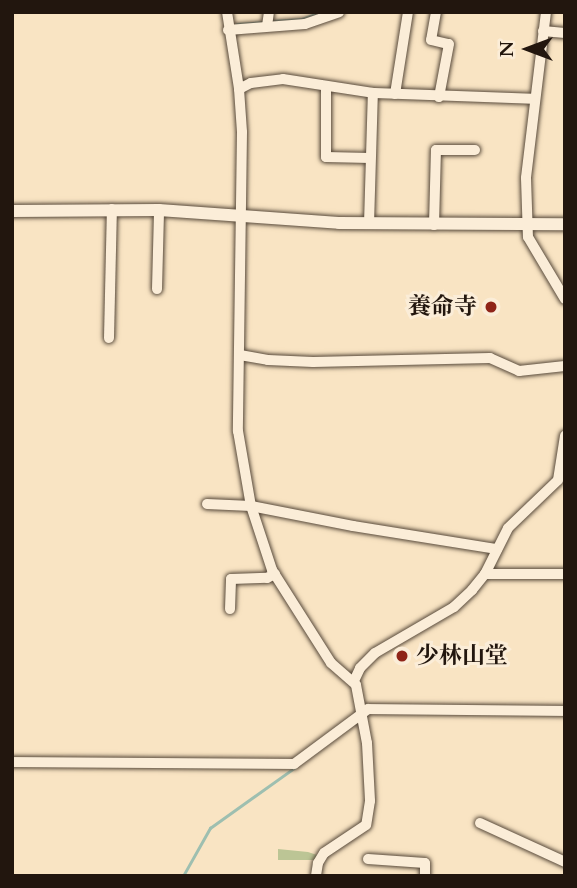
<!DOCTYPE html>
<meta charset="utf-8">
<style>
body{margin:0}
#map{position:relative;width:577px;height:888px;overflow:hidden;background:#f9e4c3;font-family:Cardo,"Noto Serif JP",serif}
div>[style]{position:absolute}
.green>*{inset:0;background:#bcc595}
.stream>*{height:2.5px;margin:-1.25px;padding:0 1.25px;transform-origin:1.25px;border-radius:1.25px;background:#9ebfb0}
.roads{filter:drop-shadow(0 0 2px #584a3b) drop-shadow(0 0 2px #584a3b)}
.minor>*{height:10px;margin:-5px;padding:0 5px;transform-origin:5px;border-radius:5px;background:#fbedd8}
.tertiary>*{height:12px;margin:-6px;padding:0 6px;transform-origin:6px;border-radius:6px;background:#fbedd8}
.dots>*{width:19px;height:19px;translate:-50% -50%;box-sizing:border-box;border:4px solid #fbedd8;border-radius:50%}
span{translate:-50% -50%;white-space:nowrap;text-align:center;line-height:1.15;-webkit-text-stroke:6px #fbedd8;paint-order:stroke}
.poi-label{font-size:23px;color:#22160e;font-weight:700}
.right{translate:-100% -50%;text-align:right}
.left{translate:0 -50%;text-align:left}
.frame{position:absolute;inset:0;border:14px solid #22160e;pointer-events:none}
.north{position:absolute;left:493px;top:14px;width:70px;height:70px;-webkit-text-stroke:5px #fbedd8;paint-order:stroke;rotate:270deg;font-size:19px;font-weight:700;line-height:28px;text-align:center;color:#22160e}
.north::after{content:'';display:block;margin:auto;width:24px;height:32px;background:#22160e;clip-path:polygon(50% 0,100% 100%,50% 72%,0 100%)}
</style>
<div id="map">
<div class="green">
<div style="clip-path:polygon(278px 849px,308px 852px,317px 855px,316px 860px,278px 860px)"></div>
</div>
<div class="stream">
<div style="left:272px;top:21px;width:30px;rotate:-4deg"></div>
<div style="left:302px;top:19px;width:20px;rotate:-20deg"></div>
<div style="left:237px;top:24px;width:28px;rotate:-4deg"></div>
<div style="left:183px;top:876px;width:55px;rotate:-60.6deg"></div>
<div style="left:210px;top:828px;width:103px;rotate:-35.5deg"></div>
</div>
<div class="roads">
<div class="minor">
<div style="left:227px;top:12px;width:78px;rotate:81.1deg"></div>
<div style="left:239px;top:89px;width:43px;rotate:86deg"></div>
<div style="left:242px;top:132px;width:299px;rotate:90.8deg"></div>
<div style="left:238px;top:431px;width:76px;rotate:80.2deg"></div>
<div style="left:251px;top:506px;width:67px;rotate:71.8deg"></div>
<div style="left:272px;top:570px;width:110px;rotate:57.6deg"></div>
<div style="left:331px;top:663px;width:33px;rotate:41deg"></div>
<div style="left:356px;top:685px;width:59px;rotate:79.3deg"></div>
<div style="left:367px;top:743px;width:58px;rotate:87deg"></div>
<div style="left:370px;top:801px;width:24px;rotate:99deg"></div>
<div style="left:366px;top:825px;width:50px;rotate:146.3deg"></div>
<div style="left:324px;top:853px;width:12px;rotate:121deg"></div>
<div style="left:318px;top:863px;width:13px;rotate:99deg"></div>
<div style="left:436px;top:12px;width:28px;rotate:100deg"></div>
<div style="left:431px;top:40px;width:18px;rotate:13deg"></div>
<div style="left:449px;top:44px;width:54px;rotate:100.7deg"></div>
<div style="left:546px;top:12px;width:167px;rotate:96.9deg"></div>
<div style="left:526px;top:178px;width:59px;rotate:88.1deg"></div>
<div style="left:528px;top:237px;width:72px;rotate:59.2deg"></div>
<div style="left:267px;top:26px;width:14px;rotate:-82deg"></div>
<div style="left:228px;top:30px;width:77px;rotate:-4.5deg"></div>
<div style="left:305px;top:24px;width:36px;rotate:-19deg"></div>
<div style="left:543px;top:31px;width:22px;rotate:5deg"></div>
<div style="left:326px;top:86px;width:71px;rotate:90deg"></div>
<div style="left:326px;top:157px;width:44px;rotate:1.3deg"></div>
<div style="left:239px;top:89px;width:13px;rotate:-27deg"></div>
<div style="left:251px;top:83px;width:32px;rotate:-7deg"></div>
<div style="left:283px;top:79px;width:91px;rotate:8.8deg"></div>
<div style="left:373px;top:93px;width:161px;rotate:2.1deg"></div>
<div style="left:395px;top:94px;width:83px;rotate:-81deg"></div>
<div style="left:369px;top:224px;width:131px;rotate:-88.3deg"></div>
<div style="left:434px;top:225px;width:75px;rotate:-88.5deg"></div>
<div style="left:436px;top:150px;width:39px"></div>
<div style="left:157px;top:289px;width:79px;rotate:-88.5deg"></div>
<div style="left:109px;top:338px;width:129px;rotate:-88.7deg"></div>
<div style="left:240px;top:355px;width:28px;rotate:10deg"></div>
<div style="left:268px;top:360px;width:45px;rotate:2.5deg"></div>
<div style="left:313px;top:362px;width:177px;rotate:-1.3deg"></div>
<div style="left:490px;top:358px;width:32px;rotate:24deg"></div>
<div style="left:519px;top:371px;width:46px;rotate:-6.2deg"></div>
<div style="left:207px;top:504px;width:44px;rotate:2.6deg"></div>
<div style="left:251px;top:506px;width:104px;rotate:11.1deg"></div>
<div style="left:353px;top:526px;width:146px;rotate:9.1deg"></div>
<div style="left:485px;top:574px;width:80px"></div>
<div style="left:230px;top:609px;width:30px;rotate:-88deg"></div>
<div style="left:231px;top:579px;width:36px;rotate:-2deg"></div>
<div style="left:267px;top:578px;width:9px;rotate:-27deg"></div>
<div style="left:354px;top:681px;width:14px;rotate:-65deg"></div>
<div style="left:360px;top:668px;width:21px;rotate:-45deg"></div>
<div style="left:375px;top:653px;width:91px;rotate:-30.2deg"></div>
<div style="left:454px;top:607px;width:25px;rotate:-43deg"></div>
<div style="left:472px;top:590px;width:21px;rotate:-51deg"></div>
<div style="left:485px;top:574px;width:51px;rotate:-63.4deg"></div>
<div style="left:508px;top:528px;width:69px;rotate:-43.8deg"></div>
<div style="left:558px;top:480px;width:45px;rotate:-81deg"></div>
<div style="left:12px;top:762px;width:282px;rotate:0.4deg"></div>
<div style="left:294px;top:764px;width:92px;rotate:-36.6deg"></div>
<div style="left:368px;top:709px;width:197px;rotate:0.6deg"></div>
<div style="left:480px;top:823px;width:94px;rotate:24.6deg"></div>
<div style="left:368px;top:859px;width:57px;rotate:4deg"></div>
<div style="left:425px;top:863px;width:13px;rotate:90deg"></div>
</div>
<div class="tertiary">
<div style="left:12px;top:211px;width:147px;rotate:-0.4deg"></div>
<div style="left:159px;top:210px;width:180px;rotate:4.1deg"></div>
<div style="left:339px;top:223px;width:226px;rotate:0.3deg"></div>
</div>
</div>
<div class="dots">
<div style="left:491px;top:307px;background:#8f2418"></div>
<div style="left:402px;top:656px;background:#8f2418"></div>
</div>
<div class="poi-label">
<span class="right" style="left:477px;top:307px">養命寺</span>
<span class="left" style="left:416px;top:656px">少林山堂</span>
</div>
<div class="frame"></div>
<div class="north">N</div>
</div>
